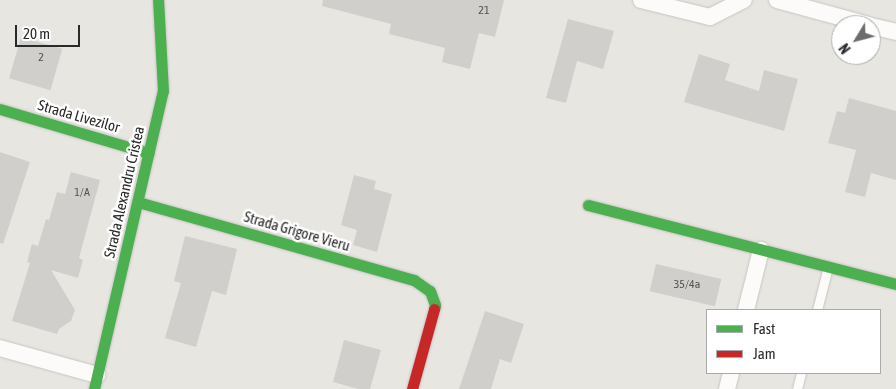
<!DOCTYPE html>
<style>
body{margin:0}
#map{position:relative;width:896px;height:389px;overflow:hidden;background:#e8e6e0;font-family:"Asap Condensed",sans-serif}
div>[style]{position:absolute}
.building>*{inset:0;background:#d1cfcb;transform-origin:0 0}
.roads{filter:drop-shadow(0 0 1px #c6c5c5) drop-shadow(0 0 1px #c6c5c5)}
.lane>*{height:9px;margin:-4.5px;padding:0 4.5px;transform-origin:4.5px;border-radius:4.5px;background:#fcfbfa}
.street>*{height:16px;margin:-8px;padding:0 8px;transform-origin:8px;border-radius:8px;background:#fcfbfa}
.fast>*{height:11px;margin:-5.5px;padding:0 5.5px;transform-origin:5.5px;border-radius:5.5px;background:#4caf50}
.jam>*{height:11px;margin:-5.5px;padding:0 5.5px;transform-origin:5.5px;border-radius:5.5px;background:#c62828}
span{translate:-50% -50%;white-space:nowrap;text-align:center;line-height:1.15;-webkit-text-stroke:5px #fff;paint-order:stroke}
.number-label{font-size:12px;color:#545453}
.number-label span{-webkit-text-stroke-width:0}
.street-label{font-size:15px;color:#2a2a2a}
.legend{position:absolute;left:706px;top:309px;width:175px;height:65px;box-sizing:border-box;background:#fff;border:1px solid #aaa;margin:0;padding:6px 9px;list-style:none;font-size:15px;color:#2a2a2a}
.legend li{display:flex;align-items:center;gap:10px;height:25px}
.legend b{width:25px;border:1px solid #aaa}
.north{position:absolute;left:831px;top:15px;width:50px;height:50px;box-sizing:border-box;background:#fff;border:1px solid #aaa;border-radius:50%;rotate:233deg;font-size:14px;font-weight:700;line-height:20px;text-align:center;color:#2a2a2a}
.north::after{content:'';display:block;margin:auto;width:18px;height:22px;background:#6c6c6a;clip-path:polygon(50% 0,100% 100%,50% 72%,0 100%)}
.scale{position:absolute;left:15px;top:25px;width:65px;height:22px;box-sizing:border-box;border:2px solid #2a2a2a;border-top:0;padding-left:6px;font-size:15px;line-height:18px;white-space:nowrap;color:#2a2a2a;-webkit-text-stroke:4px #fff;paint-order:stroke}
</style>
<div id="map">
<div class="building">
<div style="clip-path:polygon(323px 0,504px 0,495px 37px,479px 33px,470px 69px,442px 62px,445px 48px,389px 34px,391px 24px,322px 6px)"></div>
<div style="clip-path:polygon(568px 19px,614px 31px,603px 69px,577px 61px,566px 103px,546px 98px)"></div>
<div style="left:21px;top:37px;width:43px;height:43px;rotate:16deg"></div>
<div style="clip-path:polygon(699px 54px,730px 64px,725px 80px,759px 91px,764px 70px,798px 79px,784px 131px,684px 102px)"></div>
<div style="clip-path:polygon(849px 98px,896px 111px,896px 180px,871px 173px,865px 197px,845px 192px,856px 150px,828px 143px,837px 111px,845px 113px)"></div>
<div style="clip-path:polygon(0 152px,30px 162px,3px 244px,0 243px)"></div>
<div style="clip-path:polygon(71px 172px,100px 180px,79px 258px,83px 260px,78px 278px,51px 270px,75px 310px,71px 321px,59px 329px,57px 334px,12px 321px,30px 263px,27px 262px,32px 244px,38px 246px,46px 219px,49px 220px,57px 192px,65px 194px)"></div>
<div style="clip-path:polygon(354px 175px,376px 181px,374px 189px,392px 194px,377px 252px,353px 245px,357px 230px,341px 225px)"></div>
<div style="clip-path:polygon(185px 236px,237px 249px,226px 295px,212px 291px,196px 347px,165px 338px,181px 283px,174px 281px)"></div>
<div style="left:656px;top:264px;width:67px;height:28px;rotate:13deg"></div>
<div style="clip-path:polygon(485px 311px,524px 324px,511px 363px,500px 359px,491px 389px,459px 389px)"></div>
<div style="clip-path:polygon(344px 340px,381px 350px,370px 389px,358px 389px,333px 382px)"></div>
</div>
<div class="roads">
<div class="lane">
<div style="left:817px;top:310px;width:44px;rotate:-75.7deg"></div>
<div style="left:797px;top:389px;width:16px;rotate:-76deg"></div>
</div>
<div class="street">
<div style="left:641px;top:0;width:71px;rotate:13.8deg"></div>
<div style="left:710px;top:17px;width:38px;rotate:-27deg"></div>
<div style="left:777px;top:0;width:95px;rotate:15.2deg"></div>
<div style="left:871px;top:26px;width:26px;rotate:13deg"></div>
<div style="left:746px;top:310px;width:62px;rotate:-76deg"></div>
<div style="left:0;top:348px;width:101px;rotate:15.6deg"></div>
<div style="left:727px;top:389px;width:16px;rotate:-76deg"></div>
</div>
<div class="fast">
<div style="left:0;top:109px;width:155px;rotate:16.5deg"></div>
<div style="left:138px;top:202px;width:287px;rotate:15.8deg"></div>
<div style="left:414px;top:280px;width:19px;rotate:35deg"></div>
<div style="left:430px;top:291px;width:15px;rotate:70deg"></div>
<div style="left:435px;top:305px;width:4px;rotate:104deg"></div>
<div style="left:588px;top:205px;width:318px;rotate:14.4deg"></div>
<div style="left:94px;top:389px;width:306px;rotate:-77deg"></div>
<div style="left:163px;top:91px;width:91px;rotate:-93.1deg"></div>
</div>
<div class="jam">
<div style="left:412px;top:389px;width:83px;rotate:-74.6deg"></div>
</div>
</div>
<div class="number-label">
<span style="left:484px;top:11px">21</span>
<span style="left:41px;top:58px">2</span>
<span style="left:82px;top:193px">1/A</span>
<span style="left:687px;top:285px">35/4a</span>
</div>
<div class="street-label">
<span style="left:79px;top:116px;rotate:16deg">Strada Livezilor</span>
<span style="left:124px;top:192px;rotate:-77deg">Strada Alexandru Cristea</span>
<span style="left:297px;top:231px;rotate:16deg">Strada Grigore Vieru</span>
</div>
<ul class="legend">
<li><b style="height:6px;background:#4caf50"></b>Fast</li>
<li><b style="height:6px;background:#c62828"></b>Jam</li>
</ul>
<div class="north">N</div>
<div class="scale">20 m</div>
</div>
